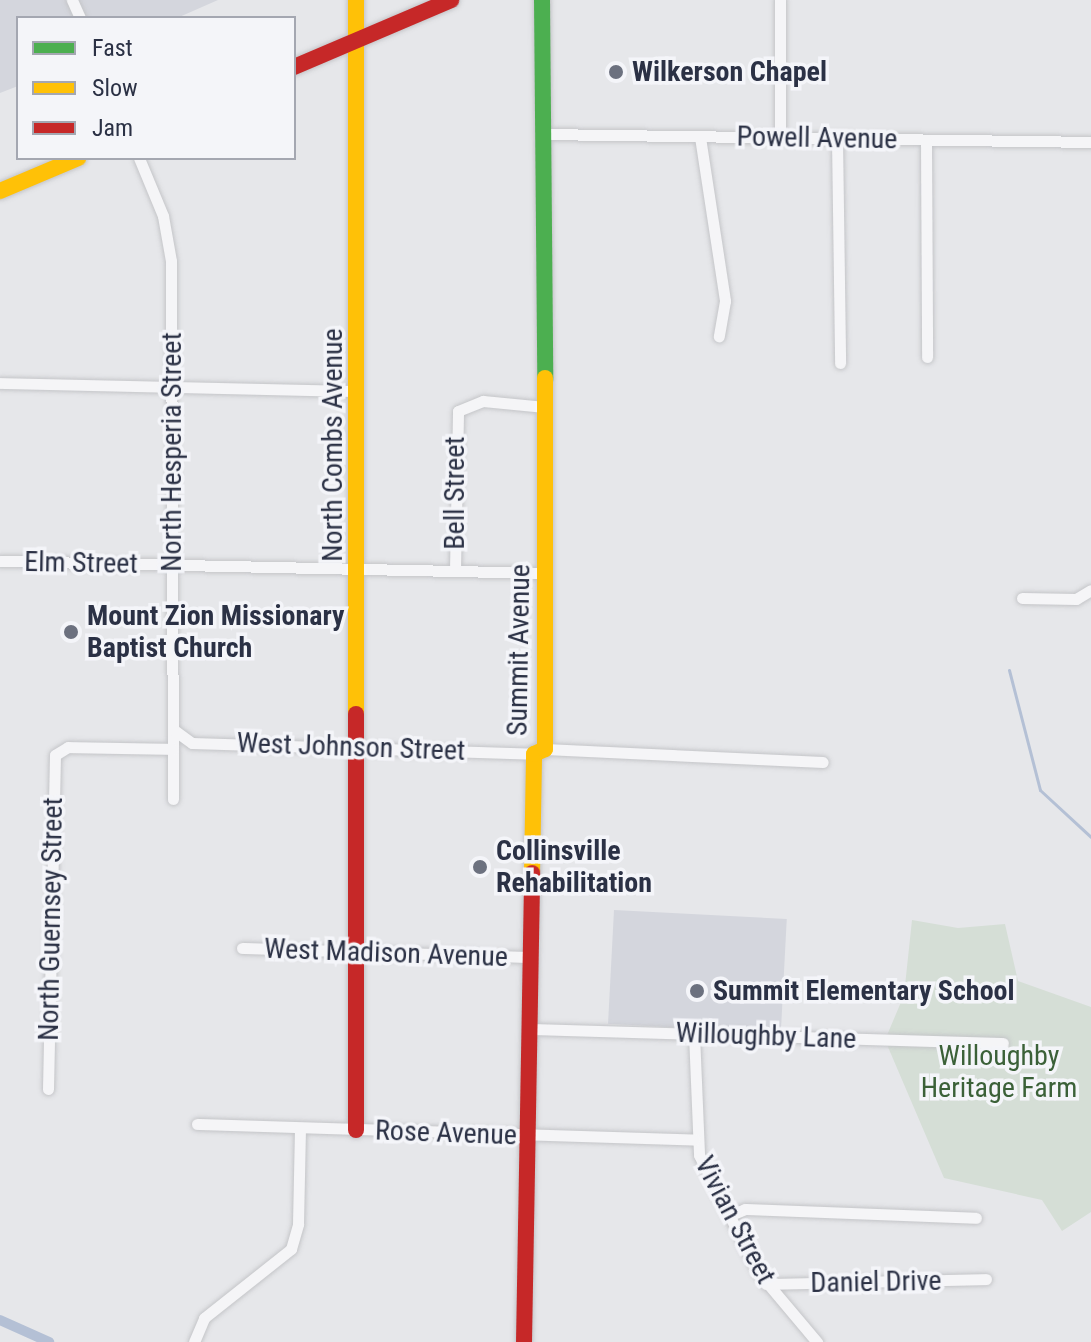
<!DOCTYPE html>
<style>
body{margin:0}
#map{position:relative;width:1091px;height:1342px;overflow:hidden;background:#e6e7ea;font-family:"Roboto Condensed",sans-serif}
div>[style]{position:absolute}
.built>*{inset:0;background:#d4d6dd;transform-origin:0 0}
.green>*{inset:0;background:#d5ded6}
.stream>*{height:3px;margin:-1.5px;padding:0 1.5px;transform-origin:1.5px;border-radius:1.5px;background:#b4c0d5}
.canal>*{height:10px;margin:-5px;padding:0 5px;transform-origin:5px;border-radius:5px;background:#b4c0d5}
.roads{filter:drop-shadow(0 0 2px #c4c5c8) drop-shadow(0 0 2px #c4c5c8)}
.street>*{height:11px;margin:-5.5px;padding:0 5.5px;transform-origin:5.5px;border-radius:5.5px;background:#f5f5f7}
.fast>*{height:16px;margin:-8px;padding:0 8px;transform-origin:8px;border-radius:8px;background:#4caf50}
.slow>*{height:16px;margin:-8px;padding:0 8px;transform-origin:8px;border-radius:8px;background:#ffc107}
.jam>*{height:16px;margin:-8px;padding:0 8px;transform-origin:8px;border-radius:8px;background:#c62828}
.dots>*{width:22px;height:22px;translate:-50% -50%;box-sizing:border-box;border:4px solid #f4f5f9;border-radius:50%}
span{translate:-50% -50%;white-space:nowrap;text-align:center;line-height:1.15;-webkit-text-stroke:7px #f4f5f9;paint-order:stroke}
.poi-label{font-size:28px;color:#2b3145;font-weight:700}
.left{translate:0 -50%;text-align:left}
.street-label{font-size:28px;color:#2b3145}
.park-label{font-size:28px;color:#3b6138}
.legend{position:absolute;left:16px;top:16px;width:280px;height:144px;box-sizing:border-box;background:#f4f5f9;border:2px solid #a4a7b1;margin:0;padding:10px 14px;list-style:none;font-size:24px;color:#2b3145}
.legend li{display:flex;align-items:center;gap:16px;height:40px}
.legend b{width:40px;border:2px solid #a4a7b1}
</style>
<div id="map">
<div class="built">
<div style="clip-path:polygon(0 0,218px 0,177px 18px,18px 18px,18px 86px,0 93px)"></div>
<div style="left:614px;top:910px;width:173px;height:114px;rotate:3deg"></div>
</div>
<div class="green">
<div style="clip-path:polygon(912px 920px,958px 928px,1005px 924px,1018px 981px,1091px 1007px,1091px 1212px,1062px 1231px,1042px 1200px,944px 1178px,885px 1040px,904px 995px)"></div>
</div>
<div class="stream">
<div style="left:1009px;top:670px;width:124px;rotate:75.5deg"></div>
<div style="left:1040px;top:790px;width:69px;rotate:42.7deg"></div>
</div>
<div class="canal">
<div style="left:0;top:1320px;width:54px;rotate:24.2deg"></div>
</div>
<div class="roads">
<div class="street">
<div style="left:72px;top:0;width:20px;rotate:66deg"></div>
<div style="left:780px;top:0;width:137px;rotate:90deg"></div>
<div style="left:542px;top:134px;width:549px;rotate:0.83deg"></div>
<div style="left:700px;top:137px;width:166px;rotate:81.3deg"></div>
<div style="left:725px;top:301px;width:36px;rotate:100deg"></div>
<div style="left:837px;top:138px;width:225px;rotate:89.2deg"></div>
<div style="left:926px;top:140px;width:217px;rotate:89.7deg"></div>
<div style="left:139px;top:158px;width:63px;rotate:67.5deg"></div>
<div style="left:163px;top:216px;width:46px;rotate:79.9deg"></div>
<div style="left:171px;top:261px;width:538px;rotate:89.79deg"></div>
<div style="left:0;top:383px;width:358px;rotate:1.3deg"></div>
<div style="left:0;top:561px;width:547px;rotate:1.26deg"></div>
<div style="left:455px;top:570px;width:159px;rotate:-88.9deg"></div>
<div style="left:458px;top:411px;width:27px;rotate:-22deg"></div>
<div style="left:483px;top:401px;width:62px;rotate:5.5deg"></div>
<div style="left:1022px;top:598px;width:54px;rotate:1.1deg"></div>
<div style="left:1076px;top:599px;width:17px;rotate:-31deg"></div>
<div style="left:174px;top:730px;width:22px;rotate:36deg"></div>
<div style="left:192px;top:743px;width:342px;rotate:1.8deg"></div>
<div style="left:545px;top:749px;width:278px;rotate:2.7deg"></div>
<div style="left:242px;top:948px;width:288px;rotate:1.8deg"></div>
<div style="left:529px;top:1029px;width:474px;rotate:1.7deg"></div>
<div style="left:694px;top:1034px;width:121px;rotate:87.6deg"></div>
<div style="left:699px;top:1155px;width:131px;rotate:63.2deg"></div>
<div style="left:758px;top:1272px;width:92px;rotate:49.9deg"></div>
<div style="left:48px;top:1089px;width:334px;rotate:-88.8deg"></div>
<div style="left:55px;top:755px;width:15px;rotate:-32deg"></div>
<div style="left:68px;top:747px;width:105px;rotate:1.1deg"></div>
<div style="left:197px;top:1124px;width:498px;rotate:1.8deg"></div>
<div style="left:731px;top:1215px;width:15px;rotate:-23deg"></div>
<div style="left:745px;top:1209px;width:231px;rotate:2.2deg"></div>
<div style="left:766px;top:1284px;width:220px;rotate:-1.3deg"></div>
<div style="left:194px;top:1342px;width:26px;rotate:-67deg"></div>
<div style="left:204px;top:1318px;width:111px;rotate:-38.4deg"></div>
<div style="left:291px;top:1249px;width:26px;rotate:-74deg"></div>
<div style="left:298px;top:1224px;width:95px;rotate:-88.8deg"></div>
</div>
<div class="fast">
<div style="left:542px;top:0;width:378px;rotate:89.5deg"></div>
</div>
<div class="slow">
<div style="left:356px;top:0;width:714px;rotate:90deg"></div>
<div style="left:0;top:191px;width:85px;rotate:-22.9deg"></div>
<div style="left:532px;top:873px;width:119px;rotate:-89deg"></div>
<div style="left:534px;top:754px;width:12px;rotate:-24deg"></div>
<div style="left:545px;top:749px;width:371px;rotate:-90deg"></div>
</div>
<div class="jam">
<div style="left:294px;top:67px;width:171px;rotate:-23.1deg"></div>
<div style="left:356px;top:714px;width:416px;rotate:90deg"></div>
<div style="left:524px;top:1342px;width:469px;rotate:-89deg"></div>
</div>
</div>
<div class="dots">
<div style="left:616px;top:72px;background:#6c717f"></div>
<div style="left:71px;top:632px;background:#6c717f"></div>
<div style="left:480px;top:867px;background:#6c717f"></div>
<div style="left:697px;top:991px;background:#6c717f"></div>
</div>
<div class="poi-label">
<span class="left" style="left:632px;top:72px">Wilkerson Chapel</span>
<span class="left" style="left:87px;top:632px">Mount Zion Missionary<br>Baptist Church</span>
<span class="left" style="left:496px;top:867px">Collinsville<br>Rehabilitation</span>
<span class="left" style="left:713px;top:991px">Summit Elementary School</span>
</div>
<div class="street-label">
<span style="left:817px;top:138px;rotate:1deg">Powell Avenue</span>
<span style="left:333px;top:445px;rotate:-90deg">North Combs Avenue</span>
<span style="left:172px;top:452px;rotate:-90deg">North Hesperia Street</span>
<span style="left:455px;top:493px;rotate:-90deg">Bell Street</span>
<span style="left:81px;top:563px;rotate:1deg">Elm Street</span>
<span style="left:519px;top:650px;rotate:-89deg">Summit Avenue</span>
<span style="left:351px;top:747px;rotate:2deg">West Johnson Street</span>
<span style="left:51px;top:919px;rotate:-89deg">North Guernsey Street</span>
<span style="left:386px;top:953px;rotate:2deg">West Madison Avenue</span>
<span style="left:766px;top:1036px;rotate:2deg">Willoughby Lane</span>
<span style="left:446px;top:1133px;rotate:2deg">Rose Avenue</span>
<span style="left:735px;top:1220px;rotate:62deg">Vivian Street</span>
<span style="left:876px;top:1282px;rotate:-1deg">Daniel Drive</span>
</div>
<div class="park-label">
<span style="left:999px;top:1072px">Willoughby<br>Heritage Farm</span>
</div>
<ul class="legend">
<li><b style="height:10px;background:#4caf50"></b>Fast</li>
<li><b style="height:10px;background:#ffc107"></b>Slow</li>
<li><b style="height:10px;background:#c62828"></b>Jam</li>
</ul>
</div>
